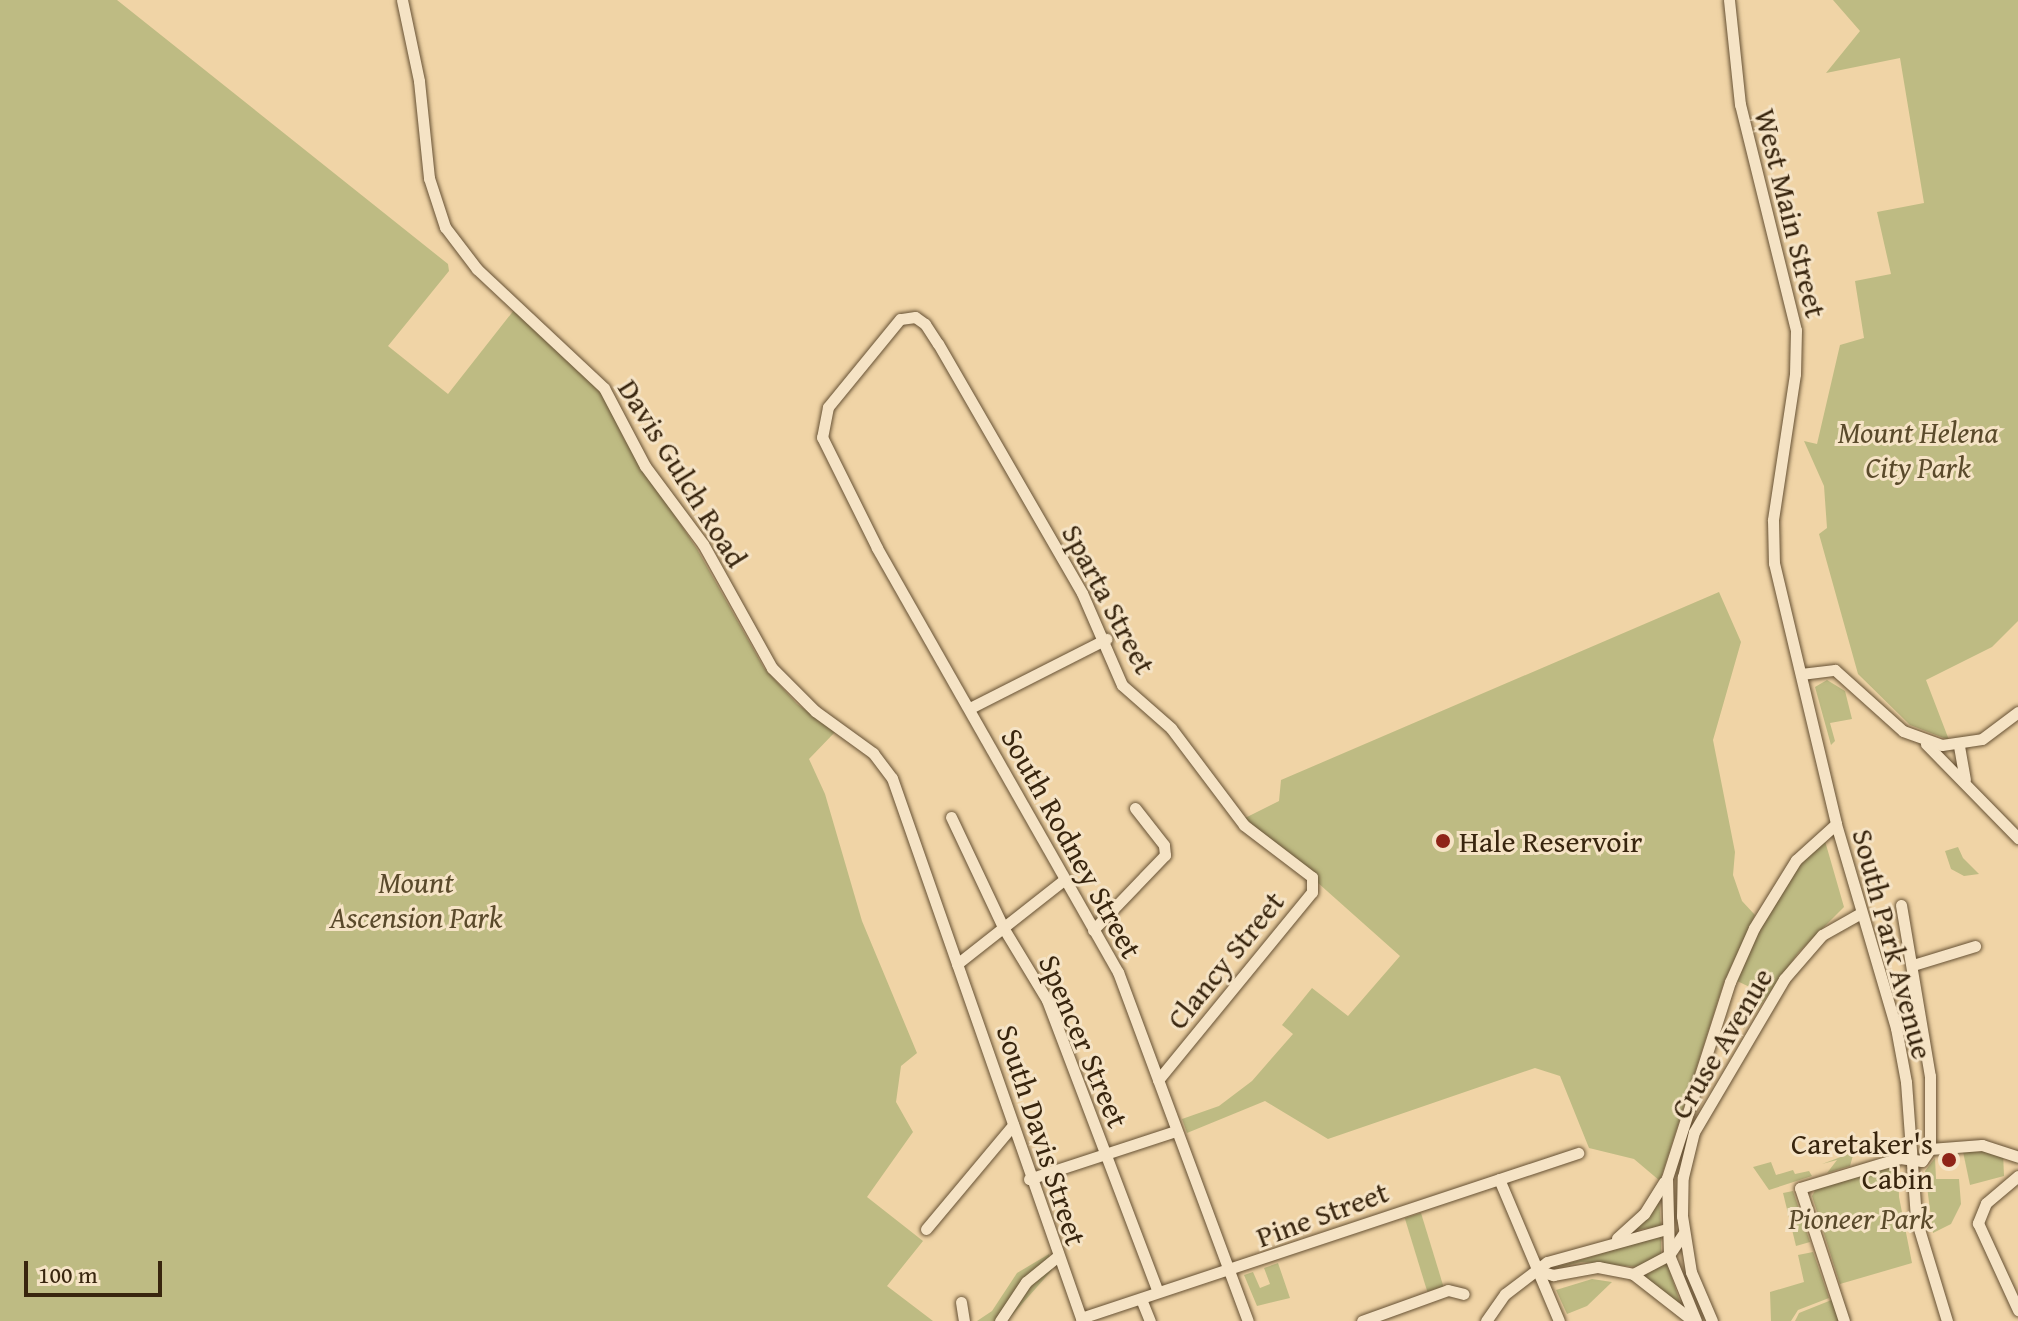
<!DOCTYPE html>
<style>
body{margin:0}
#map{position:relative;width:2018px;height:1321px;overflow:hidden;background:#f0d4a6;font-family:"Gentium Book Plus",serif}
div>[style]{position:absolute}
.green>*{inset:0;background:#bebb83;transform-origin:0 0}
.roads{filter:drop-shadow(0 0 2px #665134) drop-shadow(0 0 2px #665134)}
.minor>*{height:11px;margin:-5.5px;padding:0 5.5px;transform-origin:5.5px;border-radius:5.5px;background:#f5e3c5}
.dots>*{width:22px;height:22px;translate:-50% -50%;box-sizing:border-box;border:4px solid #f5e3c5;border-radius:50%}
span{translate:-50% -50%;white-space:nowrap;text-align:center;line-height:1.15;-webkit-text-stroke:6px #f5e3c5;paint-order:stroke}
.street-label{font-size:30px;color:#38250e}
.park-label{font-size:30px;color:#5a4a2b;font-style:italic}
.poi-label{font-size:30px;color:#38250e}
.left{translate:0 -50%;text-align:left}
.right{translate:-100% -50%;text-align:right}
.scale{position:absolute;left:24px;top:1261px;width:138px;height:36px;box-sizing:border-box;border:4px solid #38250e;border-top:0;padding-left:10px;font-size:24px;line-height:28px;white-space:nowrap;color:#38250e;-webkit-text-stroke:6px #f5e3c5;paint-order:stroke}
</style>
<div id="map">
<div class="green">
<div style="clip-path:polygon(0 0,117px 0,448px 264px,449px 271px,388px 346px,448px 394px,514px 310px,602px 390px,624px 439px,697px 549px,764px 668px,797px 704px,836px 731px,809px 759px,825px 794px,862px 921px,917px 1053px,901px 1066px,896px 1102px,913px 1132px,867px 1197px,923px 1241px,887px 1286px,933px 1321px,0 1321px)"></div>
<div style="clip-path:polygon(1833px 0,2018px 0,2018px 621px,1992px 647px,1926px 680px,1949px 740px,1910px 725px,1858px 674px,1819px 534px,1827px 528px,1824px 486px,1804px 441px,1817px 444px,1840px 345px,1864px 338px,1855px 281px,1891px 274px,1877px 212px,1924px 203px,1900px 58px,1826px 73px,1860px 31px)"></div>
<div style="clip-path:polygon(1719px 592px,1741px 642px,1713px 740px,1735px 852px,1733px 875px,1742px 901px,1755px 915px,1724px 982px,1660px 1181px,1634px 1159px,1589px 1148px,1560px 1076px,1535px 1068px,1328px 1139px,1265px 1101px,1187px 1133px,1182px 1119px,1219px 1106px,1252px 1081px,1293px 1034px,1282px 1025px,1312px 988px,1348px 1016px,1400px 956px,1245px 818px,1279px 801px,1281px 780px)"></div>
<div style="clip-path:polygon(1827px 680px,1845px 691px,1852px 719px,1830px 723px,1835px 741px,1831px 745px,1815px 687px)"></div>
<div style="clip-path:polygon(1825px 841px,1844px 907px,1798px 953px,1743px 1030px,1758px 991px,1735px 980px,1757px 930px,1799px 864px)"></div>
<div style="clip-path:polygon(1958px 847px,1963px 858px,1979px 874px,1964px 876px,1951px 869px,1945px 851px)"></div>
<div style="clip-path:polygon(1962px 1147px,2003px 1153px,2004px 1176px,1970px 1185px)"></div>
<div style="clip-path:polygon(1854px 1152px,1850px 1166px,1827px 1173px,1837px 1160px,1822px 1164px)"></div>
<div style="clip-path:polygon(1935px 1158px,1936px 1179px,1959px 1179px,1961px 1204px,1951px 1224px,1933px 1233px,1925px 1171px)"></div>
<div style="clip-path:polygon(1898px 1161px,1899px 1197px,1912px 1263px,1840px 1284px,1812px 1196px,1817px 1187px)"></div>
<div style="clip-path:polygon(1771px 1162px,1776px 1175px,1793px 1170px,1795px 1174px,1809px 1171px,1812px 1176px,1769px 1190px,1753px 1167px)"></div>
<div style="clip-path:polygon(1793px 1191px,1810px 1242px,1796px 1246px,1783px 1193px)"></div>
<div style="clip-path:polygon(1659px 1198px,1661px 1227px,1633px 1230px)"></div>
<div style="left:1421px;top:1213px;width:77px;height:17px;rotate:73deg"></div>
<div style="clip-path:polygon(1661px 1235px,1661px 1256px,1637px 1267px,1581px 1262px,1551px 1269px)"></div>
<div style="clip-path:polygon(1813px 1252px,1829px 1298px,1798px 1310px,1791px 1321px,1771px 1321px,1770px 1292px,1804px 1282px,1798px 1255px)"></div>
<div style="clip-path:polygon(1049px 1254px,1052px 1270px,1007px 1321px,977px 1321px,992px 1311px,1017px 1273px)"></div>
<div style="clip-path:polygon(1668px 1262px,1670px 1272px,1681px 1305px,1643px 1276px)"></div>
<div style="clip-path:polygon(1278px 1263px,1290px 1298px,1257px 1306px,1244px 1275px,1253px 1272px,1260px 1288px,1270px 1284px,1264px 1268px)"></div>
<div style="clip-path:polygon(1592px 1279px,1612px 1282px,1587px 1306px,1567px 1314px,1556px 1290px)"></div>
<div style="clip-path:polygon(1834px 1299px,1841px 1321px,1795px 1321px,1799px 1313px)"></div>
</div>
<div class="roads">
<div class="minor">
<div style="left:402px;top:0;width:83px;rotate:78.1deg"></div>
<div style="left:419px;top:81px;width:98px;rotate:84.1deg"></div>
<div style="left:429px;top:178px;width:52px;rotate:71.9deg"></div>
<div style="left:445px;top:227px;width:53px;rotate:52.7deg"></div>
<div style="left:477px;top:269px;width:174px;rotate:43.1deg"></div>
<div style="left:604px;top:388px;width:88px;rotate:62.3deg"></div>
<div style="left:645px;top:466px;width:97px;rotate:53.4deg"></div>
<div style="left:703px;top:544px;width:142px;rotate:60.9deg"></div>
<div style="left:772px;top:668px;width:61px;rotate:45deg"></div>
<div style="left:815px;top:711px;width:72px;rotate:35.9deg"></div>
<div style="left:873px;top:753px;width:31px;rotate:53deg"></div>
<div style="left:892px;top:778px;width:575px;rotate:70.71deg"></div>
<div style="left:1729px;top:0;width:105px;rotate:84deg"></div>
<div style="left:1740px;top:104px;width:233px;rotate:76.1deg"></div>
<div style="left:1796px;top:330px;width:44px;rotate:91.3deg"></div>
<div style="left:1795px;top:374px;width:148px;rotate:98.6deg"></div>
<div style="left:1773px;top:520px;width:43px;rotate:88.7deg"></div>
<div style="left:1774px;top:563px;width:268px;rotate:76.6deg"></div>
<div style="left:1836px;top:824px;width:213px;rotate:73.6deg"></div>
<div style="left:1896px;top:1028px;width:55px;rotate:79.5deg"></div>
<div style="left:1906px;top:1082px;width:137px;rotate:85.8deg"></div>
<div style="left:1916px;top:1219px;width:107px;rotate:73.1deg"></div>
<div style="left:1801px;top:674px;width:34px;rotate:-7deg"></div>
<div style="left:1835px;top:670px;width:91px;rotate:41.9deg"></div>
<div style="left:1903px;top:731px;width:41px;rotate:19.7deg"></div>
<div style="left:1942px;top:745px;width:40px;rotate:-8.5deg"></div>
<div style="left:1982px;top:739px;width:45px;rotate:-36.9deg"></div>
<div style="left:970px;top:708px;width:153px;rotate:-26.9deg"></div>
<div style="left:1926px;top:744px;width:132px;rotate:45.6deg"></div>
<div style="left:1959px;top:746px;width:34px;rotate:80deg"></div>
<div style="left:951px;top:817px;width:124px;rotate:64.7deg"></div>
<div style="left:1004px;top:929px;width:83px;rotate:58.8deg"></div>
<div style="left:1047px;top:1000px;width:312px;rotate:69.2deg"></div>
<div style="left:1901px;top:905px;width:173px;rotate:80.4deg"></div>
<div style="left:1930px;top:1076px;width:73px;rotate:90deg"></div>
<div style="left:1093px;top:930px;width:104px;rotate:-46.2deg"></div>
<div style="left:1165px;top:855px;width:10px;rotate:-96deg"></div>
<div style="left:1164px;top:845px;width:47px;rotate:-128.1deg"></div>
<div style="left:957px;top:964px;width:137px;rotate:-38.2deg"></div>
<div style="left:1913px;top:965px;width:65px;rotate:-17deg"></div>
<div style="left:1158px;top:1080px;width:243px;rotate:-50.7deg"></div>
<div style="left:1312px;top:892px;width:15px;rotate:-90deg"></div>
<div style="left:1312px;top:877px;width:86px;rotate:-142.6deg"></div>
<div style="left:1244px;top:825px;width:121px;rotate:-127deg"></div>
<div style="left:1171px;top:728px;width:65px;rotate:-138.7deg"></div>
<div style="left:1122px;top:685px;width:100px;rotate:-113.5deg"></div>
<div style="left:1082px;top:593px;width:288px;rotate:-120deg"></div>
<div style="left:938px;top:344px;width:24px;rotate:-123deg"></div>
<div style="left:925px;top:324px;width:12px;rotate:-145deg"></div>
<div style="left:915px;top:317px;width:15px;rotate:172deg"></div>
<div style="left:900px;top:319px;width:114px;rotate:129.3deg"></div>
<div style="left:828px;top:407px;width:31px;rotate:101deg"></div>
<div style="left:822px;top:437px;width:124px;rotate:63.6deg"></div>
<div style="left:877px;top:548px;width:488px;rotate:60.4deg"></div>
<div style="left:1118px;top:972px;width:372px;rotate:69.6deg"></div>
<div style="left:2018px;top:1176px;width:42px;rotate:139.8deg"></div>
<div style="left:1986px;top:1203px;width:22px;rotate:112deg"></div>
<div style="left:1978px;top:1223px;width:96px;rotate:65.3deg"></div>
<div style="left:1029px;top:1179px;width:155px;rotate:-18.1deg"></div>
<div style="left:1499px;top:1179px;width:154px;rotate:67.1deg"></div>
<div style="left:926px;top:1229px;width:136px;rotate:-50.1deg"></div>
<div style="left:1617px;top:1238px;width:36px;rotate:-42deg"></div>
<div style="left:1644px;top:1214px;width:38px;rotate:-58deg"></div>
<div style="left:1539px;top:1271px;width:15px;rotate:16deg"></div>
<div style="left:1553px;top:1275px;width:46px;rotate:-10.1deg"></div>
<div style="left:1598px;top:1267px;width:36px;rotate:11deg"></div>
<div style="left:1633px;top:1274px;width:41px;rotate:-27.8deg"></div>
<div style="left:1669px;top:1255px;width:27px;rotate:-56deg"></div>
<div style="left:1633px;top:1274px;width:75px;rotate:37.9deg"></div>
<div style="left:1141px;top:1299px;width:24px;rotate:68deg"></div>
<div style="left:961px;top:1302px;width:19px;rotate:81deg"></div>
<div style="left:1081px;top:1318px;width:524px;rotate:-18.37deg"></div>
<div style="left:1000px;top:1321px;width:47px;rotate:-56.3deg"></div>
<div style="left:1026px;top:1282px;width:40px;rotate:-39deg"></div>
<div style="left:1362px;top:1321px;width:91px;rotate:-19.8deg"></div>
<div style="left:1448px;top:1290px;width:16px;rotate:14deg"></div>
<div style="left:1486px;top:1321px;width:33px;rotate:-55deg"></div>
<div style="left:1505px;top:1294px;width:53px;rotate:-37.3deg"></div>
<div style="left:1547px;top:1262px;width:124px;rotate:-15.4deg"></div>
<div style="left:1696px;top:1321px;width:71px;rotate:-112.2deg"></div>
<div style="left:1669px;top:1255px;width:77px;rotate:-91.5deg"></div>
<div style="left:1667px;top:1178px;width:206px;rotate:-72.2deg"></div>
<div style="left:1730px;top:982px;width:59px;rotate:-66deg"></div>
<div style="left:1754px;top:928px;width:80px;rotate:-58.3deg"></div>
<div style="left:1796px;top:860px;width:54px;rotate:-42deg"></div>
<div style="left:1712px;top:1321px;width:53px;rotate:-113.2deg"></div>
<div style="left:1691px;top:1272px;width:57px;rotate:-99.1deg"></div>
<div style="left:1682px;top:1216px;width:39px;rotate:-89deg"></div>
<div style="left:1683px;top:1177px;width:46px;rotate:-76.3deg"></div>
<div style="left:1694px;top:1132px;width:178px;rotate:-59.5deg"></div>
<div style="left:1784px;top:979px;width:58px;rotate:-49.2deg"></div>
<div style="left:1822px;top:935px;width:45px;rotate:-29.4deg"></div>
<div style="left:1844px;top:1321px;width:140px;rotate:-108.3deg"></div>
<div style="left:1800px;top:1188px;width:104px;rotate:-16.7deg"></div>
<div style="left:1900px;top:1158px;width:22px;rotate:8deg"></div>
<div style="left:1922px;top:1161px;width:14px;rotate:-56deg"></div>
<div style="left:1930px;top:1149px;width:52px;rotate:-4.4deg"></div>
<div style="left:1982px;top:1145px;width:38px;rotate:18deg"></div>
</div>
</div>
<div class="dots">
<div style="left:1443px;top:841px;background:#8f2418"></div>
<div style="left:1949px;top:1160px;background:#8f2418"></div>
</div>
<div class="street-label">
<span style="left:1791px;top:213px;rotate:76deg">West Main Street</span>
<span style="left:683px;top:473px;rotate:58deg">Davis Gulch Road</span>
<span style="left:1109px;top:599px;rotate:62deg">Sparta Street</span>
<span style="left:1072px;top:843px;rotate:61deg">South Rodney Street</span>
<span style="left:1893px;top:944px;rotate:75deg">South Park Avenue</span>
<span style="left:1225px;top:960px;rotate:-51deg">Clancy Street</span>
<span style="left:1084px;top:1041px;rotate:67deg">Spencer Street</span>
<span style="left:1721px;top:1043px;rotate:-59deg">Cruse Avenue</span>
<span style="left:1042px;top:1135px;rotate:72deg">South Davis Street</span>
<span style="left:1322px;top:1214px;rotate:-20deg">Pine Street</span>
</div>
<div class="park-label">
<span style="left:1918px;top:449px">Mount Helena<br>City Park</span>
<span style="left:416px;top:899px">Mount<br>Ascension Park</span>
<span style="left:1861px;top:1218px">Pioneer Park</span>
</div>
<div class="poi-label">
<span class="left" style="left:1459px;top:841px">Hale Reservoir</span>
<span class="right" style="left:1933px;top:1160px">Caretaker's<br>Cabin</span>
</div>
<div class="scale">100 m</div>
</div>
